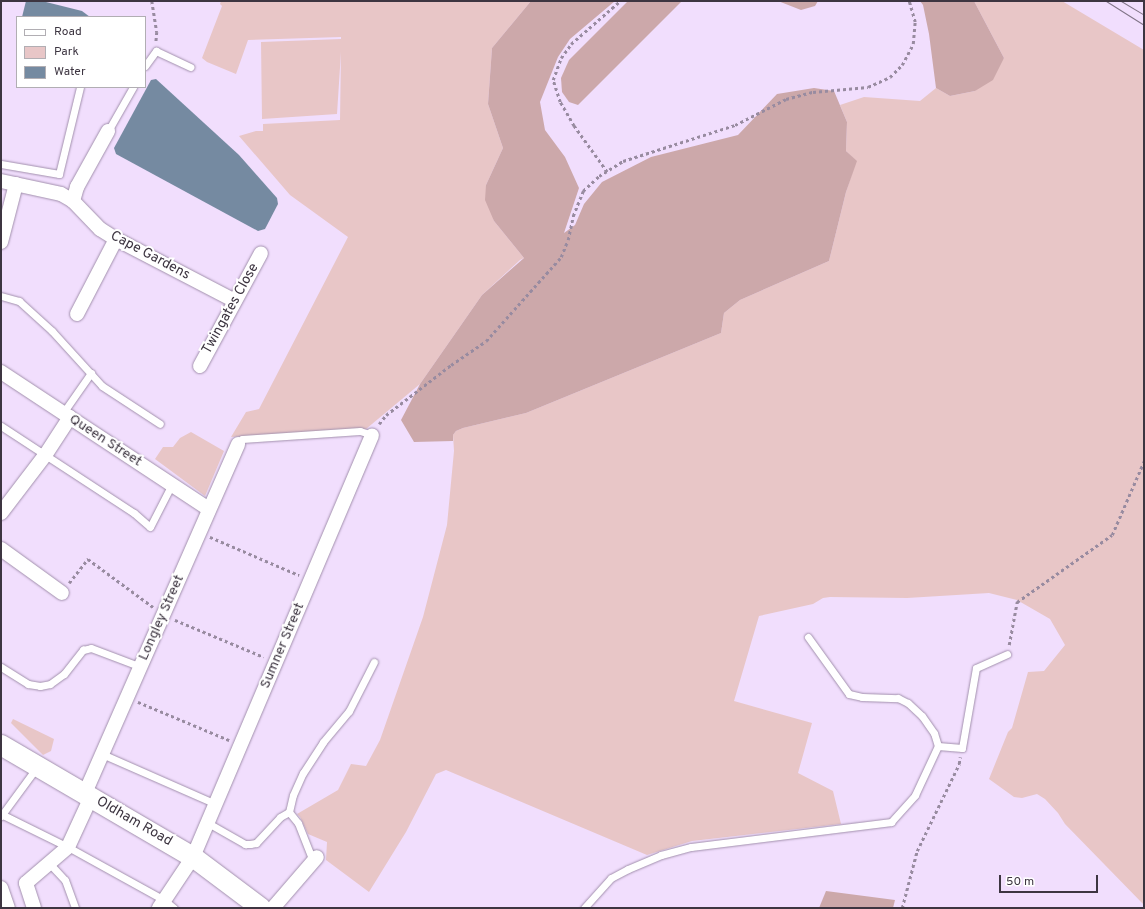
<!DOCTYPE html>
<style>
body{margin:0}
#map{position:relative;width:1145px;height:909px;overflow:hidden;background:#f1defd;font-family:Overpass,sans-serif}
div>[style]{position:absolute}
.green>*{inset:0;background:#e8c6c7}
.forest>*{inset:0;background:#cca8aa}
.water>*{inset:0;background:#758aa1}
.path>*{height:2.5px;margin-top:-1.25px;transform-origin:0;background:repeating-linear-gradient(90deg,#988ba0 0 3px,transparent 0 6px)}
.roads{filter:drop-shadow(0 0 1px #a290ad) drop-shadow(0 0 1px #a290ad)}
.service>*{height:7px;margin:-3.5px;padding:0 3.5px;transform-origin:3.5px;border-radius:3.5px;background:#fff}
.minor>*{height:14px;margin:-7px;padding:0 7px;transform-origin:7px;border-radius:7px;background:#fff}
.secondary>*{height:20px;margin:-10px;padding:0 10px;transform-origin:10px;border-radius:10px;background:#fff}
.tram>*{height:1px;margin:-0.5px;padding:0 0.5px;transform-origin:0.5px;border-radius:0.5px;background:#807487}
span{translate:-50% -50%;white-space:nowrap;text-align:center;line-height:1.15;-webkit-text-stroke:4px #fff;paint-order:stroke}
.street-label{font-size:14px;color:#3d3541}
.frame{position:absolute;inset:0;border:2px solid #3d3541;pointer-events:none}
.legend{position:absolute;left:16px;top:16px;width:130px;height:72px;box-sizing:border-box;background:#fff;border:1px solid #b1aeb3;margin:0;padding:5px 7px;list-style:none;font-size:12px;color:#3d3541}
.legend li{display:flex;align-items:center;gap:8px;height:20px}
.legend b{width:20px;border:1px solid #b1aeb3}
.scale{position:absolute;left:999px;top:875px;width:99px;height:18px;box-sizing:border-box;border:2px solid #3d3541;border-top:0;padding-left:5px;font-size:12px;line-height:14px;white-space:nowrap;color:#3d3541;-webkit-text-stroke:3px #fff;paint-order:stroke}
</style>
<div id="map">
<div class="green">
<div style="clip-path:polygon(221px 1px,531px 1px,492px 48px,488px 104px,503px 148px,486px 185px,494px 221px,524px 258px,520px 260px,482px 295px,420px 384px,366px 429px,231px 437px,246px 412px,259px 409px,348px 237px,290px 195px,239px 136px,256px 131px,263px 131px,263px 124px,340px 120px,341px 52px,337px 114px,262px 119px,261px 42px,341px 39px,341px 37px,248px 40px,236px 74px,207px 62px,202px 58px,222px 6px,220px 4px)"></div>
<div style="clip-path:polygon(974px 1px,1062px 1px,1144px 50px,1144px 905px,1065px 824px,1058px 813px,1045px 799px,1037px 794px,1022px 798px,1014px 797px,989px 779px,1008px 732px,1012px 728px,1028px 672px,1044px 671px,1065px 645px,1050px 619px,1017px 600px,989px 593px,907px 598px,830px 597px,823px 598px,813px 604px,759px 616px,734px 701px,812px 723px,798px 773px,833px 791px,841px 824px,692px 841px,647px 855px,446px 770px,436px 774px,406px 832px,369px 892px,326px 860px,327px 842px,308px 834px,300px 817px,297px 814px,338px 790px,351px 764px,366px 766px,380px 740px,423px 617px,447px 525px,454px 451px,453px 435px,456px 431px,463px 428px,526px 413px,721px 333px,724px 313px,740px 300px,829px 261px,846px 192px,856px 161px,846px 151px,847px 122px,840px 105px,864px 97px,920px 101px,936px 88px,950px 96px,975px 91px,1004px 58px)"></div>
<div style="clip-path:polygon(191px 432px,224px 451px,205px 496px,155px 459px,163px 447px,173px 447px,180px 438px)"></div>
<div style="clip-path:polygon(13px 719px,54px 739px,51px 751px,43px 755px,11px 723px)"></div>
</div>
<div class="forest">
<div style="clip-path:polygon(531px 1px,615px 1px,570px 39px,558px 57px,540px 102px,545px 130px,565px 157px,579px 188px,564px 233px,575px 225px,584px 204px,602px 182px,651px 157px,738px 135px,777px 94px,814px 88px,834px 91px,847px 122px,846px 151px,857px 161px,846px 192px,829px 261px,740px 300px,724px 313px,721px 333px,526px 413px,463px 428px,456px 431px,453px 435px,453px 441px,414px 442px,401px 420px,420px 384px,482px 295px,524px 258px,494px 221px,485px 200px,486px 185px,503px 148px,488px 104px,492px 48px)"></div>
<div style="clip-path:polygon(628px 1px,682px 1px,578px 105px,569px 102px,562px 92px,561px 78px,569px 60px)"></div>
<div style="clip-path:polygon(778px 1px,818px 1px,815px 6px,801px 10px)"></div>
<div style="clip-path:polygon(920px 1px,974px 1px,1004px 58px,993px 80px,975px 91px,950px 96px,936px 88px,929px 34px,923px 5px)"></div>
<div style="clip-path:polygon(826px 891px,895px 900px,893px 908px,819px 908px)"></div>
</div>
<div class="water">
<div style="clip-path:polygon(26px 1px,42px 1px,82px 11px,90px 17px,22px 17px)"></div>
<div style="clip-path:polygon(156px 79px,239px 155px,277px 198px,278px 204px,265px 229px,258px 231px,116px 154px,114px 148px,151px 80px)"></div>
</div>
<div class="path">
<div style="left:152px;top:1px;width:31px;rotate:81deg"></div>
<div style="left:157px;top:32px;width:11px;rotate:95deg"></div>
<div style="left:607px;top:172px;width:57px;rotate:-125.7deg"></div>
<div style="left:574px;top:126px;width:28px;rotate:-120deg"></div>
<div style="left:560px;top:102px;width:23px;rotate:-108deg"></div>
<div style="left:553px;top:80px;width:23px;rotate:-70deg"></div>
<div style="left:561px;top:58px;width:17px;rotate:-54deg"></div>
<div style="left:571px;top:44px;width:65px;rotate:-41.3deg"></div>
<div style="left:379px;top:424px;width:11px;rotate:-52deg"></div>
<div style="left:386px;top:415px;width:82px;rotate:-37.6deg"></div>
<div style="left:451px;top:365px;width:42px;rotate:-34.4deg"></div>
<div style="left:486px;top:341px;width:113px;rotate:-48.2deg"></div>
<div style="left:561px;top:257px;width:18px;rotate:-68deg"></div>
<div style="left:568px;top:240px;width:25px;rotate:-78deg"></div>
<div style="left:573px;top:216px;width:27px;rotate:-68deg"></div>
<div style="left:583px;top:191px;width:22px;rotate:-43deg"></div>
<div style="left:599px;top:176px;width:28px;rotate:-32deg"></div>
<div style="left:623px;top:161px;width:118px;rotate:-17.8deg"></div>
<div style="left:735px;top:125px;width:57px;rotate:-27deg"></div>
<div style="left:786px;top:99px;width:28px;rotate:-15deg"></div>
<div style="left:813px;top:92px;width:55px;rotate:-5.2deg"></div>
<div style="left:868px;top:87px;width:24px;rotate:-24deg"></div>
<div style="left:890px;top:77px;width:17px;rotate:-45deg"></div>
<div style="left:902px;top:65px;width:24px;rotate:-62deg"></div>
<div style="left:913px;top:44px;width:22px;rotate:-85deg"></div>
<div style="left:915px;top:22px;width:22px;rotate:-106deg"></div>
<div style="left:210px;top:537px;width:97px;rotate:23.1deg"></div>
<div style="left:69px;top:583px;width:31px;rotate:-52deg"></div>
<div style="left:88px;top:559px;width:81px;rotate:36.4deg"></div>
<div style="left:175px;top:620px;width:96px;rotate:22.6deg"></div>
<div style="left:1009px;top:645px;width:44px;rotate:-79.5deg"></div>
<div style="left:1017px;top:602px;width:116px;rotate:-35.2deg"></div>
<div style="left:1112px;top:535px;width:81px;rotate:-66.6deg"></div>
<div style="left:138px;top:702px;width:99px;rotate:22.7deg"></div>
<div style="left:902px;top:908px;width:59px;rotate:-75.3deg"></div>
<div style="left:917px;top:851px;width:97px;rotate:-64.2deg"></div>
<div style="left:959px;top:764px;width:7px;rotate:-82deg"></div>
</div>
<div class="roads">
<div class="service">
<div style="left:145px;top:66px;width:19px;rotate:-54deg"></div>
<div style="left:156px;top:51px;width:38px;rotate:25deg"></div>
<div style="left:108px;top:131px;width:51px;rotate:-60.4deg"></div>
<div style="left:1px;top:164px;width:59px;rotate:9.8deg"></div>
<div style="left:59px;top:174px;width:89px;rotate:-76.4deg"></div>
<div style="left:1px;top:296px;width:19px;rotate:16deg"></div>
<div style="left:19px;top:301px;width:45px;rotate:42.3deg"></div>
<div style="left:52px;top:331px;width:74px;rotate:47.7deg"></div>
<div style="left:102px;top:386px;width:69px;rotate:33.2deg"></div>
<div style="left:63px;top:413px;width:49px;rotate:-55deg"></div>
<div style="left:1px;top:426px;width:159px;rotate:33.2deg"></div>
<div style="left:134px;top:513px;width:21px;rotate:41deg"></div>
<div style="left:150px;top:527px;width:48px;rotate:-62.9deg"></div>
<div style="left:238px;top:444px;width:6px;rotate:-51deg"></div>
<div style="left:242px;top:439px;width:118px;rotate:-3.9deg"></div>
<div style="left:360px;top:431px;width:13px;rotate:18deg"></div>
<div style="left:808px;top:637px;width:70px;rotate:54.3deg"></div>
<div style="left:849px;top:694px;width:13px;rotate:13deg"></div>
<div style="left:862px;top:697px;width:36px;rotate:2deg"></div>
<div style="left:898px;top:698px;width:11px;rotate:27deg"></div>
<div style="left:908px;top:703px;width:19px;rotate:43deg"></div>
<div style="left:922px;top:716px;width:21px;rotate:55deg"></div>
<div style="left:934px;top:733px;width:14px;rotate:73deg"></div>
<div style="left:1px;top:667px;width:32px;rotate:32deg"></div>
<div style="left:28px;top:684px;width:12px;rotate:9deg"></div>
<div style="left:40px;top:686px;width:10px;rotate:-11deg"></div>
<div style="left:50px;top:684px;width:17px;rotate:-36deg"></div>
<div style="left:64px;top:674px;width:31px;rotate:-52deg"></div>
<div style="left:83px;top:650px;width:8px;rotate:-14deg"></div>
<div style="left:91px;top:648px;width:53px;rotate:20.8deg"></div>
<div style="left:102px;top:754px;width:124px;rotate:23.7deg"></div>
<div style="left:289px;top:812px;width:17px;rotate:-77deg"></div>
<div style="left:293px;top:795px;width:24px;rotate:-66deg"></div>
<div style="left:303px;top:773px;width:37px;rotate:-57deg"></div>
<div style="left:323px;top:742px;width:40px;rotate:-50deg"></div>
<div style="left:349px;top:711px;width:55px;rotate:-63deg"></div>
<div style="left:289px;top:812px;width:14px;rotate:51deg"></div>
<div style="left:298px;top:823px;width:41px;rotate:68.5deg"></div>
<div style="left:3px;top:815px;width:72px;rotate:26.2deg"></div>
<div style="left:68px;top:847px;width:110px;rotate:28.9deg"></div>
<div style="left:164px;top:900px;width:13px;rotate:39deg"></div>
<div style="left:1px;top:816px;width:61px;rotate:-53.7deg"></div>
<div style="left:208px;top:823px;width:43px;rotate:29.6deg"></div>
<div style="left:245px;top:844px;width:5px"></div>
<div style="left:250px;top:844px;width:6px;rotate:-9deg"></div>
<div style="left:256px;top:843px;width:35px;rotate:-47deg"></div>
<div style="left:280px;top:817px;width:10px;rotate:-29deg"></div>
<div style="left:49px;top:863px;width:23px;rotate:47deg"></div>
<div style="left:65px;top:880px;width:30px;rotate:70deg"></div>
<div style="left:584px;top:908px;width:40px;rotate:-48deg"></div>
<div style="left:611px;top:878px;width:19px;rotate:-28deg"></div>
<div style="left:628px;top:869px;width:36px;rotate:-23deg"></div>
<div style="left:661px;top:855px;width:31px;rotate:-15deg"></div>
<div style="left:691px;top:847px;width:202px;rotate:-7.1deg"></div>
<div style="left:891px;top:822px;width:36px;rotate:-48deg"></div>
<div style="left:915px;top:795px;width:54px;rotate:-64.9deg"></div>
<div style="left:938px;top:746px;width:24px;rotate:5deg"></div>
<div style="left:962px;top:748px;width:81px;rotate:-80.1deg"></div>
<div style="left:976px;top:668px;width:34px;rotate:-24deg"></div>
</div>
<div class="minor">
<div style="left:1px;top:181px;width:61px;rotate:12.2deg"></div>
<div style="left:61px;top:194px;width:14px;rotate:30deg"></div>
<div style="left:73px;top:201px;width:39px;rotate:46deg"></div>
<div style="left:100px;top:229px;width:19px;rotate:32deg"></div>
<div style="left:116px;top:239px;width:134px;rotate:27.5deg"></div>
<div style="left:73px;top:201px;width:15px;rotate:-74deg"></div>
<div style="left:77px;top:187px;width:64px;rotate:-61deg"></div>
<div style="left:1px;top:242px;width:60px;rotate:-75.5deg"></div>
<div style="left:77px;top:314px;width:85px;rotate:-62.5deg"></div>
<div style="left:200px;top:366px;width:128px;rotate:-61.6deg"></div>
<div style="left:1px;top:372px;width:249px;rotate:33.4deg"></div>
<div style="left:1px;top:513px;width:74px;rotate:-52.7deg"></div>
<div style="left:46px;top:454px;width:44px;rotate:-57deg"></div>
<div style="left:1px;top:549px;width:75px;rotate:35.8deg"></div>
<div style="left:85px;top:793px;width:381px;rotate:-66.3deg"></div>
<div style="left:1px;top:888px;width:21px;rotate:71deg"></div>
<div style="left:34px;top:908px;width:26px;rotate:-108deg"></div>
<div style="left:26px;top:883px;width:55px;rotate:-40.6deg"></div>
<div style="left:68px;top:847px;width:55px;rotate:-65.3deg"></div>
<div style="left:159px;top:908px;width:61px;rotate:-56.3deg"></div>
<div style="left:193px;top:857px;width:458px;rotate:-67deg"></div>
<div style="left:273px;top:908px;width:67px;rotate:-49.2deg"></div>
</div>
<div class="secondary">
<div style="left:1px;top:745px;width:222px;rotate:30.3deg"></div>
<div style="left:193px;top:857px;width:85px;rotate:36.9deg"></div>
</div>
</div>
<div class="tram">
<div style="left:1106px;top:1px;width:45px;rotate:32.3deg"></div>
<div style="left:1121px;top:1px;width:27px;rotate:31deg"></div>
</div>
<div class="street-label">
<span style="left:150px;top:256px;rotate:28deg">Cape Gardens</span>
<span style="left:231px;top:309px;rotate:-61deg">Twingates Close</span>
<span style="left:105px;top:441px;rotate:33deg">Queen Street</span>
<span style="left:162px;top:618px;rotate:-66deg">Longley Street</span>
<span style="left:283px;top:646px;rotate:-67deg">Sumner Street</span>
<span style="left:134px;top:822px;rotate:30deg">Oldham Road</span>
</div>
<div class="frame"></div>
<ul class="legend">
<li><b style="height:5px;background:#fff"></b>Road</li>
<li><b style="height:11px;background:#e8c6c7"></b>Park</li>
<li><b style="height:11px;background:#758aa1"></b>Water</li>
</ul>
<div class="scale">50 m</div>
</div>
